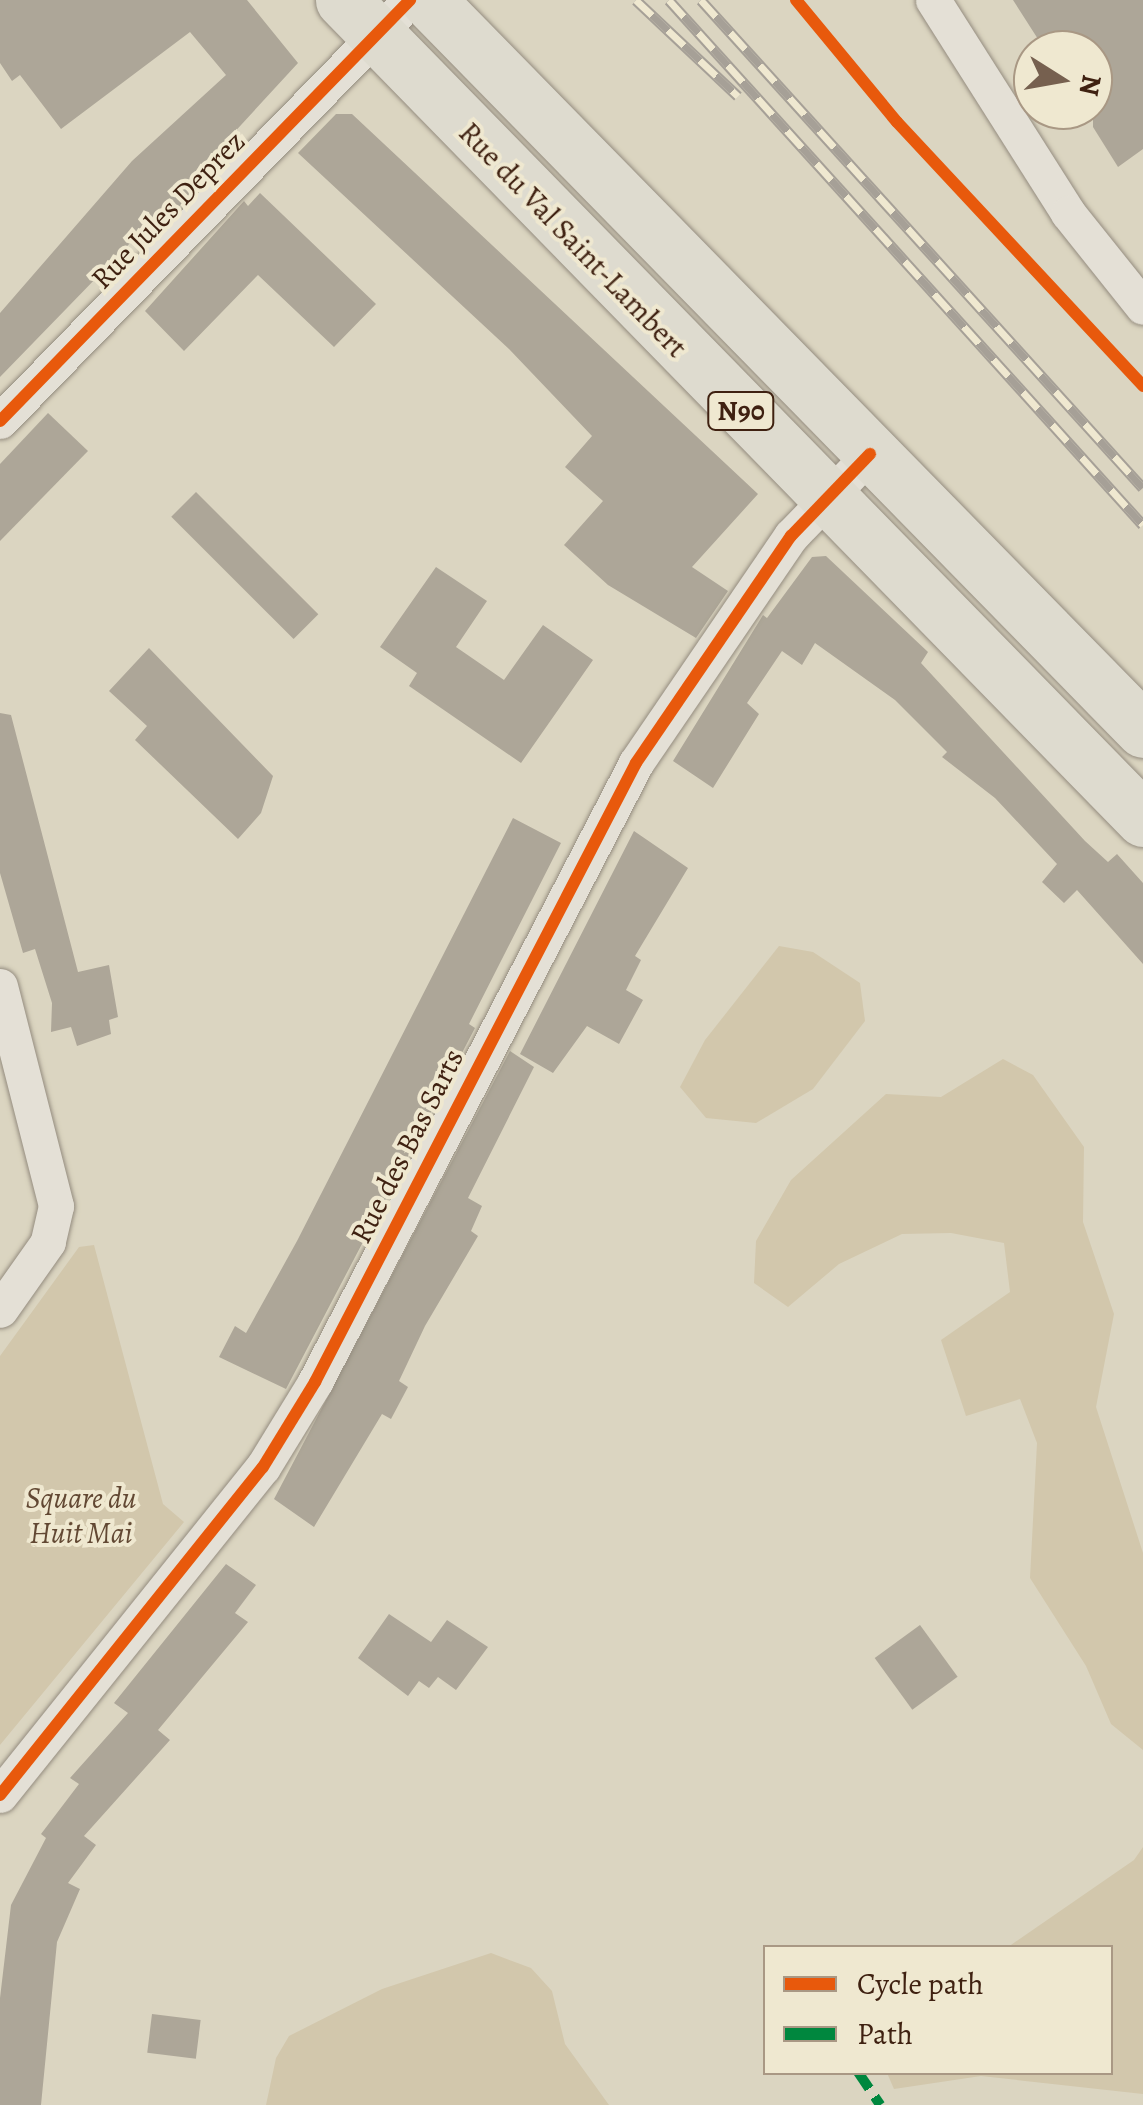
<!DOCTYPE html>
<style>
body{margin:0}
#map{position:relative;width:1143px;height:2105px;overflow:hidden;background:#dbd5c1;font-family:Alegreya,serif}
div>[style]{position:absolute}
.green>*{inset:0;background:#d2c7ac}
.building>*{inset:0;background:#ada698;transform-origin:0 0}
.roads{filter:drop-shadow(0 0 2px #948c7f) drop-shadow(0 0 2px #948c7f)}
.street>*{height:35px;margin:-17.5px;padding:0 17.5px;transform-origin:17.5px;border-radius:17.5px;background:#e4e0d6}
.primary>*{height:55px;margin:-27.5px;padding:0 27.5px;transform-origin:27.5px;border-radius:27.5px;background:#dedbcf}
.rail>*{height:11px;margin-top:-5.5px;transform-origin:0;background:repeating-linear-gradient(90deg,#efe8d0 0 22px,#a6a097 0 44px);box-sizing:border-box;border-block:2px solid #a6a097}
.quiet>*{height:10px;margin-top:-5px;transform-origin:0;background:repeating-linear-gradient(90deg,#00873e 0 20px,transparent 0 30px)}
.cycleway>*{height:12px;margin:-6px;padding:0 6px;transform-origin:6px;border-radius:6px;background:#e8590c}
span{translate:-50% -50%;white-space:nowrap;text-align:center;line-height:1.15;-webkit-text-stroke:8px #efe8d0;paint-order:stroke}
.shield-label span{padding:2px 8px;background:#efe8d0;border:2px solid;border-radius:8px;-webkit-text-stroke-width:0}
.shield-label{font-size:28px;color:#3f2111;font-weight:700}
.street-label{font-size:30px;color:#3f2111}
.park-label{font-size:30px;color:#624833;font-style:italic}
.legend{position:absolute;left:763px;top:1945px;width:350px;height:130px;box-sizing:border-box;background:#efe8d0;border:2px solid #a99884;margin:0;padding:12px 18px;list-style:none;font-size:30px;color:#3f2111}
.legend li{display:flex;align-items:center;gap:20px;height:50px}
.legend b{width:50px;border:2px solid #a99884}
.north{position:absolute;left:1013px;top:30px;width:100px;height:100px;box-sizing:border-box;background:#efe8d0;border:2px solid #a99884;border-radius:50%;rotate:101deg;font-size:28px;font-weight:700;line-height:40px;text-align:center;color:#3f2111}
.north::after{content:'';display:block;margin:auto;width:35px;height:45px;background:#76604f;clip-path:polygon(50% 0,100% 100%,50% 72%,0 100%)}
</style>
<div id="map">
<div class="green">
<div style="clip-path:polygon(779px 946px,813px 952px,860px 983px,865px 1021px,813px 1089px,756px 1123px,706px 1118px,680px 1087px,705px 1040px)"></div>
<div style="clip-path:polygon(1003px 1059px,1033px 1075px,1084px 1147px,1083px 1222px,1114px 1314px,1096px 1407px,1143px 1553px,1143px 1750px,1111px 1724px,1086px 1666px,1030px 1578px,1037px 1443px,1020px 1399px,966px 1416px,941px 1340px,1010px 1292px,1004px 1243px,951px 1233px,902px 1234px,839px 1264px,788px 1307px,754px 1283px,756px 1241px,791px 1180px,886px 1094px,941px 1097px)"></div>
<div style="clip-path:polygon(94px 1245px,163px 1504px,184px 1522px,0 1745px,0 1356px,79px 1247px)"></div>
<div style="clip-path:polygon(1143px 1847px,1143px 2094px,981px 2076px,894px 2089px,887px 2073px,1110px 2072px,1110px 1948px,1008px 1947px,1134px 1860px)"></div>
<div style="clip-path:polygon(491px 1953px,531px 1968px,552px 1991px,565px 2044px,609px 2105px,266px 2105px,276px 2058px,289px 2036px,382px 1989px)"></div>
</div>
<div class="building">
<div style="clip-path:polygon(0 0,247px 0,298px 63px,206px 163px,214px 171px,175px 211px,168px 204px,0 377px,0 313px,132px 161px,226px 75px,190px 32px,61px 129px,20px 75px,12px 81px,0 63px)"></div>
<div style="clip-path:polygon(1013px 0,1143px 0,1143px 149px,1118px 167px,1093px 127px,1093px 50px,1045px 50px)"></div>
<div style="clip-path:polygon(336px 114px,352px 114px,758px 494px,692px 567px,728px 591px,696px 638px,608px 585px,564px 545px,603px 501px,565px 467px,592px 436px,509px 349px,298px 153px)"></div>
<div style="clip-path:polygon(260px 193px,376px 304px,334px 347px,258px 275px,184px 351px,145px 311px,244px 201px,248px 206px)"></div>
<div style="clip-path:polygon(48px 413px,88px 451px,0 541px,0 464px)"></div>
<div style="left:196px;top:492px;width:173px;height:35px;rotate:45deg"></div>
<div style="clip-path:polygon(826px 556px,928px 652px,921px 663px,1085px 841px,1108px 862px,1117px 854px,1143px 883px,1143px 964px,1077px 890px,1064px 903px,1042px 882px,1057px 864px,995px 798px,942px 757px,947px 752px,895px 700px,815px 643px,802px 665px,782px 651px,747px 703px,759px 714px,713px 788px,673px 761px,763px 615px,767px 618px,812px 557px)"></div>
<div style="clip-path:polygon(436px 567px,487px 601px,456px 647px,504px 680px,543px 625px,593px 660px,521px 763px,409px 686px,417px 673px,380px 647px)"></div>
<div style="clip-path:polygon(149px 648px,273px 776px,261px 813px,238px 839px,135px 740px,147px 726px,109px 691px)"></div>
<div style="clip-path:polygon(0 713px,11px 715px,78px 972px,109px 965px,118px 1017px,109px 1020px,111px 1034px,77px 1046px,71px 1027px,51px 1032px,52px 1003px,35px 949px,23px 953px,0 873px)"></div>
<div style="clip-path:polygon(513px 818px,561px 843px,469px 1024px,475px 1028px,286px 1389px,219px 1357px,235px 1326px,246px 1333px,297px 1241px)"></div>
<div style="clip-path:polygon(634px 831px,688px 868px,635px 956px,641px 960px,626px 990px,643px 1000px,619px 1044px,587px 1026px,553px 1073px,520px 1054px)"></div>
<div style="clip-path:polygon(510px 1051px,534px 1067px,468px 1198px,482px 1206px,471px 1231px,478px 1236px,425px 1326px,399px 1381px,408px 1387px,391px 1419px,382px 1414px,314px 1527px,274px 1499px)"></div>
<div style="clip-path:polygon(226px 1564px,256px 1585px,235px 1613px,248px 1622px,158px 1730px,170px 1740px,84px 1836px,96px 1845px,68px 1883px,80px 1889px,57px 1942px,41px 2105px,0 2105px,0 1998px,11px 1905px,46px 1838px,41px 1834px,79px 1784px,70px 1778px,128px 1713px,114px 1703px)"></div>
<div style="clip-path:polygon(389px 1614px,431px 1642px,447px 1620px,488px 1647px,456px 1690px,438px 1677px,429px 1688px,419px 1681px,408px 1696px,358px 1658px)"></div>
<div style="left:920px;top:1625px;width:64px;height:56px;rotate:54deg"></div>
<div style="left:152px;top:2014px;width:49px;height:39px;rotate:7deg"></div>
</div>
<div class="roads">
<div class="street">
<div style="left:933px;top:0;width:252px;rotate:57.6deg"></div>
<div style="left:1068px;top:213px;width:120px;rotate:51.4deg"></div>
<div style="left:0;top:421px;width:588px;rotate:-45.76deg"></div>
<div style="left:0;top:986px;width:227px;rotate:75.7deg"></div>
<div style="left:56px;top:1206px;width:37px;rotate:103deg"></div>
<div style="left:48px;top:1242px;width:83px;rotate:125.2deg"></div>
<div style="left:0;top:1795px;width:420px;rotate:-51.3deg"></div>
<div style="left:263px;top:1467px;width:100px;rotate:-58.5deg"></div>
<div style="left:315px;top:1382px;width:697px;rotate:-62.59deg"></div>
<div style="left:636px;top:763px;width:275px;rotate:-55.7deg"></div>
<div style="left:791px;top:536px;width:114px;rotate:-46.1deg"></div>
</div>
<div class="primary">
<div style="left:343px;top:0;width:1145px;rotate:45.67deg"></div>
<div style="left:428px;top:0;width:1022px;rotate:45.59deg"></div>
</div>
</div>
<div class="rail">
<div style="left:636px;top:0;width:140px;rotate:43.3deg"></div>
<div style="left:669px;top:0;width:707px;rotate:47.92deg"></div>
<div style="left:701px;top:0;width:658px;rotate:47.83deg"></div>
</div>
<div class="quiet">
<div style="left:858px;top:2072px;width:40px;rotate:56deg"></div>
</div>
<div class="cycleway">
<div style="left:796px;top:0;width:158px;rotate:50.4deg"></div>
<div style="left:897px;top:122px;width:361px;rotate:47deg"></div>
<div style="left:0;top:421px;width:588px;rotate:-45.76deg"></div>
<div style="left:0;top:1795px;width:420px;rotate:-51.3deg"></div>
<div style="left:263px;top:1467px;width:100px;rotate:-58.5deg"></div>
<div style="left:315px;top:1382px;width:697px;rotate:-62.59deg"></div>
<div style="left:636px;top:763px;width:275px;rotate:-55.7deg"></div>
<div style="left:791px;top:536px;width:114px;rotate:-46.1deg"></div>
</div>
<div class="shield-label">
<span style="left:741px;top:411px">N90</span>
</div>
<div class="street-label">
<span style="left:168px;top:210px;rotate:-46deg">Rue Jules Deprez</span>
<span style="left:573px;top:240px;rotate:46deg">Rue du Val Saint-Lambert</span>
<span style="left:407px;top:1146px;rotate:-63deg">Rue des Bas Sarts</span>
</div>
<div class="park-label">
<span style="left:81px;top:1515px">Square du<br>Huit Mai</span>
</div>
<ul class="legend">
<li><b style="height:12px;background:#e8590c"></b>Cycle path</li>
<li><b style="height:12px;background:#00873e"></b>Path</li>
</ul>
<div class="north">N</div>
</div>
